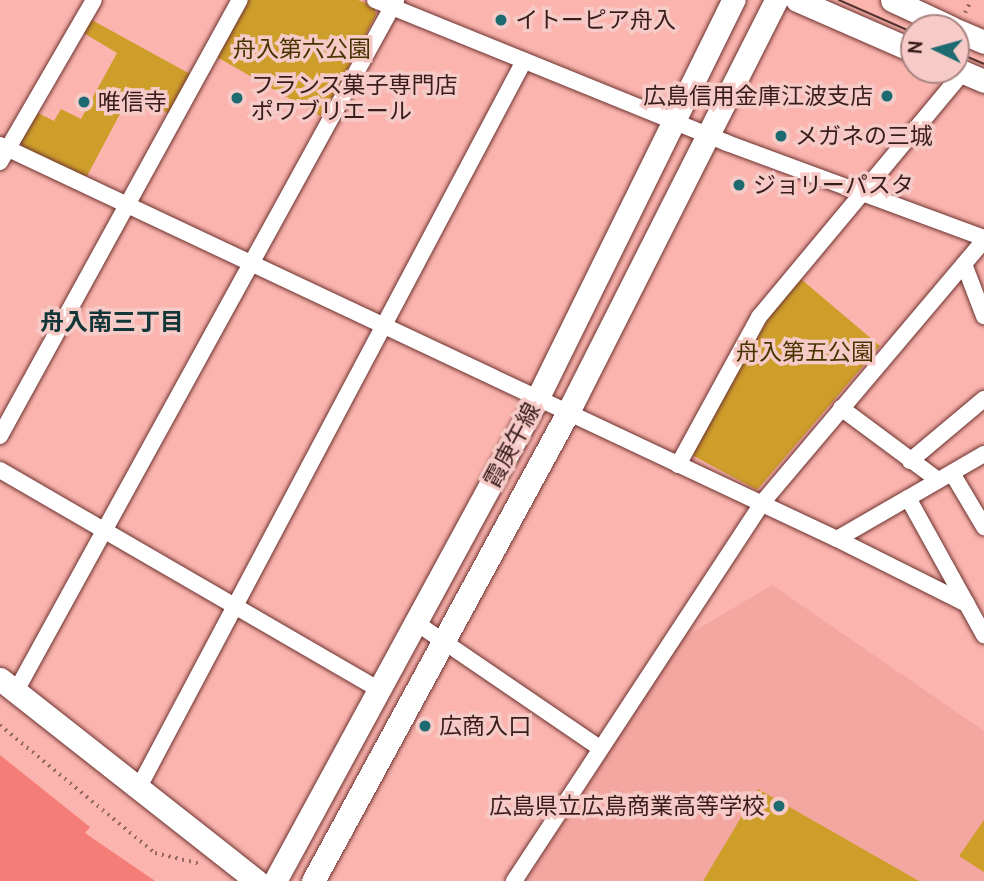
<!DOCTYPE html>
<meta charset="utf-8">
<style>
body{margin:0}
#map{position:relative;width:984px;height:881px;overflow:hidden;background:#fbb4ae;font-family:Cabin,"Noto Sans JP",sans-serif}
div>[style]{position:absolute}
.built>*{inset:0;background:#f4a6a0}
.green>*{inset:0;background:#ce9e2b}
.water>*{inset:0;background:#f47d77}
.path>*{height:3.5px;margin-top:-1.75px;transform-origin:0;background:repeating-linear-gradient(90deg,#986864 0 2px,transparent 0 7px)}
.roads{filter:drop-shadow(0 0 2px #6c322f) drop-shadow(0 0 2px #6c322f)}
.street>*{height:16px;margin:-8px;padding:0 8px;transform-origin:8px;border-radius:8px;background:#fff}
.secondary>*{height:23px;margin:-11.5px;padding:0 11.5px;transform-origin:11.5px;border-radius:11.5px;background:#fff}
.tram>*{height:2px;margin:-1px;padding:0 1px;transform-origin:1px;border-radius:1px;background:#53322f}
.dots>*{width:19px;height:19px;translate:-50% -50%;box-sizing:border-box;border:4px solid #f6cac6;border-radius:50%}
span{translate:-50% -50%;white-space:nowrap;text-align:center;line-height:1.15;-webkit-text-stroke:7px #f6cac6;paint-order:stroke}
.poi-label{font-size:23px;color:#381d1b}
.left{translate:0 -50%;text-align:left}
.right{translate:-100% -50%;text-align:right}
.park-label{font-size:23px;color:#483400}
.street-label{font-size:23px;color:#381d1b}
.neighbourhood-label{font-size:24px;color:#123538;font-weight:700}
.north{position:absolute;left:900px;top:14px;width:70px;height:70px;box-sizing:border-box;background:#f6cac6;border:2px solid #aa8582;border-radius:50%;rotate:275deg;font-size:19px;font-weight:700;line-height:28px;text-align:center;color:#381d1b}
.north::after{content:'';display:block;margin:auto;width:24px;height:32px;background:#1e6a71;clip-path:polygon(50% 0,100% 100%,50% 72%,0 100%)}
</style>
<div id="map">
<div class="built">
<div style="clip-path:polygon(772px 585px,984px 731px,984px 881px,526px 881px,683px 638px)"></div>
</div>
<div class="green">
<div style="clip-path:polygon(246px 0,358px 0,374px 6px,376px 15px,322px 117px,215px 56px)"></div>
<div style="clip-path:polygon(90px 19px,192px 75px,171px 115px,131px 93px,86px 178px,24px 149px,20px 140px,36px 112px,54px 121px,61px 109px,81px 119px,117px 53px,82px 32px)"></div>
<div style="clip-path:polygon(801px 279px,880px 346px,757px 490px,692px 455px,755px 329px)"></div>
<div style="clip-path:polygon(758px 789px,919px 881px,920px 881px,703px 881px)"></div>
<div style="clip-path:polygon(984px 820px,984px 872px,959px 856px)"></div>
</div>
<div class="water">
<div style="clip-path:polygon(0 755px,90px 827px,85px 833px,155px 881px,0 881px)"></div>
</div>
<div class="path">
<div style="left:965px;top:13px;width:14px;rotate:-65deg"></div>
<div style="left:0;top:725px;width:201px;rotate:39.6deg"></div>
<div style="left:155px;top:853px;width:47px;rotate:13.4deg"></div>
</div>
<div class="roads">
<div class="street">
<div style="left:375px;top:0;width:380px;rotate:22.1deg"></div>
<div style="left:727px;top:143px;width:274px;rotate:20.3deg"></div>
<div style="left:0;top:145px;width:925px;rotate:25.21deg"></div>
<div style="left:837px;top:539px;width:82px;rotate:-30deg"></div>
<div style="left:0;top:162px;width:187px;rotate:-59.9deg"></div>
<div style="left:964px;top:264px;width:56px;rotate:69deg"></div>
<div style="left:841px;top:408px;width:121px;rotate:36.6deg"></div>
<div style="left:0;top:436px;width:498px;rotate:-61.2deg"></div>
<div style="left:984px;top:454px;width:88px;rotate:149.9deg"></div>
<div style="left:908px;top:498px;width:157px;rotate:61deg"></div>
<div style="left:910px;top:461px;width:97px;rotate:-40deg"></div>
<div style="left:678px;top:465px;width:169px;rotate:-61.3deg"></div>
<div style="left:759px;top:317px;width:319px;rotate:-50.2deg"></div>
<div style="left:0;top:470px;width:441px;rotate:30.1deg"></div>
<div style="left:952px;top:473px;width:63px;rotate:59.3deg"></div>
<div style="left:837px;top:539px;width:145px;rotate:26.6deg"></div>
<div style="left:418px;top:624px;width:220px;rotate:34.3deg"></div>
<div style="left:16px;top:691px;width:789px;rotate:-61.19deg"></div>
<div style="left:139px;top:787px;width:822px;rotate:-62.06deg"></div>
<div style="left:514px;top:881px;width:452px;rotate:-56.7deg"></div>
<div style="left:762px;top:503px;width:344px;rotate:-49.8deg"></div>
</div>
<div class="secondary">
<div style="left:797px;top:0;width:128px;rotate:23.6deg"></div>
<div style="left:892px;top:0;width:66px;rotate:25deg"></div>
<div style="left:956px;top:30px;width:30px;rotate:23deg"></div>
<div style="left:956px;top:69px;width:30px;rotate:23deg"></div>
<div style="left:0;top:679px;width:327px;rotate:38.2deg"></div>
<div style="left:275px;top:881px;width:549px;rotate:-61.47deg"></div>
<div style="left:537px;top:399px;width:445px;rotate:-63.8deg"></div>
<div style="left:313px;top:881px;width:532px;rotate:-61.46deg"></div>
<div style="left:567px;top:414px;width:464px;rotate:-63.2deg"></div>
</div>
</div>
<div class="tram">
<div style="left:839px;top:0;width:82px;rotate:23.7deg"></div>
<div style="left:956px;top:52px;width:30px;rotate:23deg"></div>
</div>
<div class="dots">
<div style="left:501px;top:20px;background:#1e6a71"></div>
<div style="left:887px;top:96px;background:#1e6a71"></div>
<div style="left:237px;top:98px;background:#1e6a71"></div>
<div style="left:84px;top:102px;background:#1e6a71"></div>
<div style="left:781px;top:136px;background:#1e6a71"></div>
<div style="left:739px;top:185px;background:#1e6a71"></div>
<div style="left:425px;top:726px;background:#1e6a71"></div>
<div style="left:779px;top:806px;background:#1e6a71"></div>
</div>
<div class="poi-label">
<span class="left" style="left:515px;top:20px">イトーピア舟入</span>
<span class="left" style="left:251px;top:98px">フランス菓子専門店<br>ポワブリエール</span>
<span class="right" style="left:873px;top:96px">広島信用金庫江波支店</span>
<span class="left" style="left:98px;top:102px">唯信寺</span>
<span class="left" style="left:795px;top:136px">メガネの三城</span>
<span class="left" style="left:753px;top:185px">ジョリーパスタ</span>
<span class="left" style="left:439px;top:726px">広商入口</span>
<span class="right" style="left:765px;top:806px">広島県立広島商業高等学校</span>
</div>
<div class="park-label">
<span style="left:302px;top:49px">舟入第六公園</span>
<span style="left:805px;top:352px">舟入第五公園</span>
</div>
<div class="street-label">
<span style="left:512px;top:445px;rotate:-62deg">霞庚午線</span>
</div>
<div class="neighbourhood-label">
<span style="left:112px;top:322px">舟入南三丁目</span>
</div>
<div class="north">N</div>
</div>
